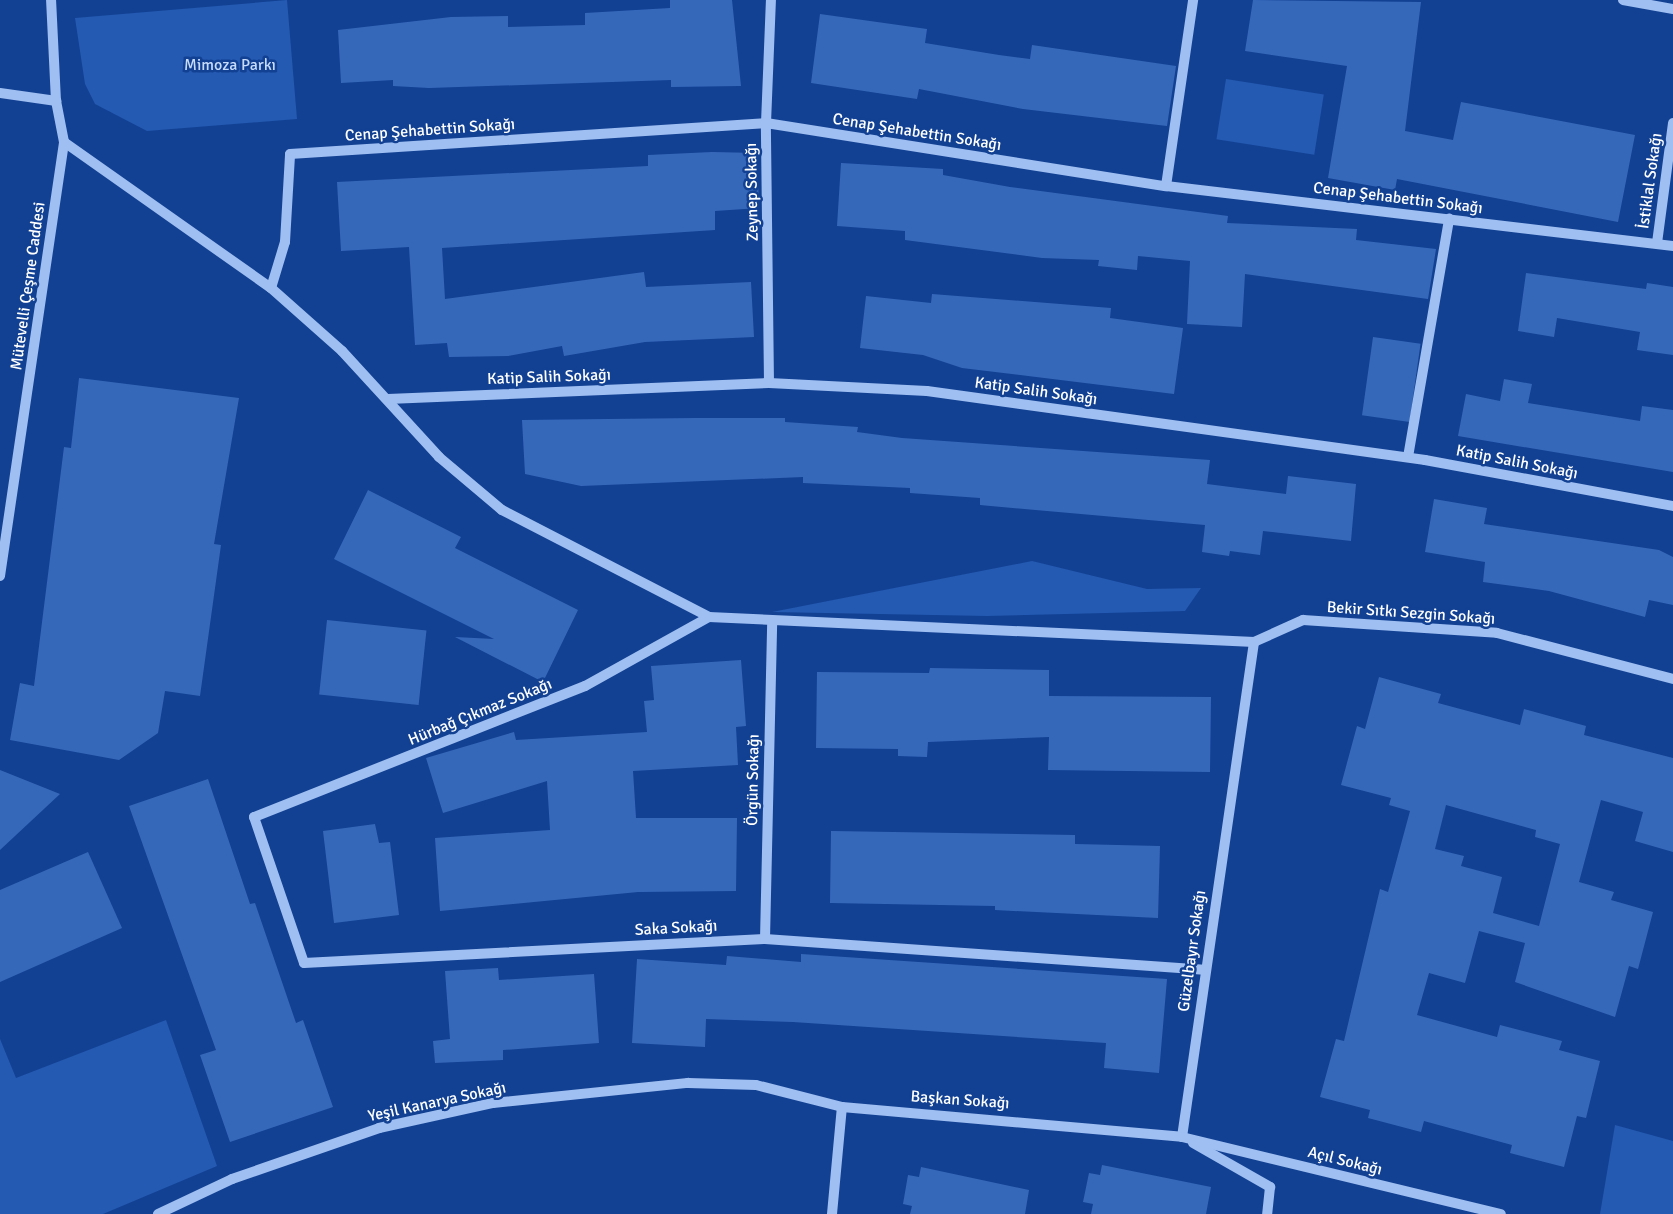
<!DOCTYPE html>
<meta charset="utf-8">
<style>
body{margin:0}
#map{position:relative;width:1673px;height:1214px;overflow:hidden;background:#124193;font-family:Signika,sans-serif}
div>[style]{position:absolute}
.green>*{inset:0;background:#245ab2;transform-origin:0 0}
.building>*{inset:0;background:#3668ba;transform-origin:0 0}
.minor>*{height:10px;margin:-5px;padding:0 5px;transform-origin:5px;border-radius:5px;background:#9fbff2}
span{translate:-50% -50%;white-space:nowrap;text-align:center;line-height:1.15;-webkit-text-stroke:5px #124193;paint-order:stroke}
.park-label{font-size:16px;color:#c7dcfd}
.street-label{font-size:16px;color:#fff}
</style>
<div id="map">
<div class="green">
<div style="clip-path:polygon(287px 0,297px 119px,147px 131px,95px 104px,85px 84px,75px 18px)"></div>
<div style="left:1226px;top:79px;width:99px;height:61px;rotate:9deg"></div>
<div style="clip-path:polygon(1032px 561px,1147px 589px,1201px 588px,1185px 611px,987px 616px,772px 612px)"></div>
<div style="clip-path:polygon(166px 1020px,217px 1166px,103px 1214px,0 1214px,0 1039px,16px 1078px)"></div>
<div style="clip-path:polygon(1615px 1125px,1673px 1141px,1673px 1214px,1600px 1214px)"></div>
</div>
<div class="building">
<div style="clip-path:polygon(670px 0,732px 0,741px 86px,671px 87px,671px 80px,429px 88px,393px 86px,393px 80px,341px 83px,338px 30px,451px 17px,508px 16px,508px 27px,585px 25px,585px 13px,670px 8px)"></div>
<div style="clip-path:polygon(1253px 0,1421px 2px,1405px 131px,1453px 140px,1461px 102px,1635px 135px,1618px 222px,1397px 179px,1395px 190px,1328px 178px,1347px 66px,1245px 51px)"></div>
<div style="clip-path:polygon(820px 14px,927px 29px,925px 43px,999px 55px,1030px 59px,1032px 45px,1176px 66px,1167px 126px,1023px 109px,919px 89px,917px 99px,811px 83px)"></div>
<div style="clip-path:polygon(712px 152px,757px 153px,759px 208px,715px 211px,715px 230px,442px 248px,445px 299px,644px 272px,646px 287px,751px 282px,754px 337px,645px 342px,564px 356px,562px 346px,508px 356px,449px 357px,447px 343px,415px 345px,409px 247px,341px 251px,337px 182px,648px 166px,648px 155px)"></div>
<div style="clip-path:polygon(841px 163px,943px 169px,943px 175px,1010px 187px,1228px 216px,1227px 223px,1357px 229px,1356px 240px,1436px 249px,1428px 299px,1245px 274px,1242px 327px,1187px 324px,1190px 261px,1138px 256px,1137px 270px,1098px 266px,1099px 260px,1042px 258px,905px 240px,905px 231px,837px 226px)"></div>
<div style="clip-path:polygon(1526px 273px,1646px 289px,1647px 283px,1673px 287px,1673px 355px,1637px 350px,1640px 332px,1557px 318px,1554px 337px,1518px 331px)"></div>
<div style="clip-path:polygon(932px 294px,1111px 308px,1110px 318px,1183px 328px,1174px 394px,962px 368px,923px 355px,860px 348px,866px 296px,931px 303px)"></div>
<div style="left:1373px;top:337px;width:48px;height:79px;rotate:8deg"></div>
<div style="clip-path:polygon(79px 378px,239px 398px,214px 544px,221px 545px,200px 696px,165px 691px,158px 733px,119px 760px,10px 740px,20px 683px,34px 686px,64px 447px,71px 448px)"></div>
<div style="clip-path:polygon(1504px 379px,1532px 384px,1528px 403px,1640px 421px,1642px 406px,1673px 410px,1673px 472px,1458px 436px,1466px 394px,1500px 401px)"></div>
<div style="clip-path:polygon(696px 418px,785px 418px,785px 422px,858px 427px,857px 432px,902px 438px,1210px 460px,1207px 484px,1286px 494px,1288px 476px,1356px 484px,1351px 541px,1263px 531px,1260px 555px,1230px 551px,1229px 556px,1202px 552px,1205px 525px,980px 505px,980px 498px,910px 493px,910px 488px,803px 483px,803px 477px,581px 486px,525px 474px,522px 420px)"></div>
<div style="clip-path:polygon(368px 490px,461px 537px,455px 548px,578px 610px,543px 682px,455px 637px,494px 639px,334px 559px)"></div>
<div style="clip-path:polygon(1434px 499px,1487px 508px,1484px 524px,1659px 550px,1673px 557px,1673px 605px,1649px 600px,1645px 617px,1549px 591px,1483px 582px,1485px 562px,1425px 552px)"></div>
<div style="left:327px;top:620px;width:100px;height:75px;rotate:6deg"></div>
<div style="clip-path:polygon(741px 660px,746px 726px,736px 727px,738px 765px,633px 771px,636px 818px,737px 818px,736px 891px,638px 892px,440px 911px,435px 838px,550px 830px,547px 781px,443px 813px,426px 758px,514px 732px,516px 740px,647px 732px,644px 701px,654px 700px,651px 666px)"></div>
<div style="clip-path:polygon(930px 668px,1049px 670px,1049px 696px,1211px 697px,1210px 772px,1048px 770px,1049px 737px,928px 742px,927px 757px,898px 756px,898px 749px,816px 748px,817px 672px,929px 673px)"></div>
<div style="clip-path:polygon(evenodd,1379px 677px,1441px 694px,1438px 703px,1520px 725px,1524px 709px,1586px 726px,1584px 735px,1673px 758px,1673px 852px,1635px 841px,1643px 812px,1601px 800px,1579px 882px,1614px 892px,1611px 900px,1653px 912px,1638px 969px,1629px 966px,1615px 1017px,1515px 982px,1525px 943px,1479px 931px,1465px 983px,1429px 973px,1417px 1015px,1497px 1037px,1500px 1025px,1562px 1041px,1559px 1050px,1600px 1061px,1586px 1118px,1577px 1116px,1564px 1167px,1510px 1153px,1512px 1145px,1424px 1121px,1421px 1132px,1368px 1118px,1370px 1110px,1320px 1097px,1336px 1039px,1344px 1041px,1380px 889px,1388px 892px,1410px 811px,1389px 805px,1391px 798px,1341px 785px,1357px 726px,1365px 729px,1379px 677px,1446px 805px,1536px 830px,1535px 837px,1560px 844px,1539px 926px,1493px 913px,1502px 877px,1461px 866px,1464px 856px,1435px 849px,1446px 805px)"></div>
<div style="clip-path:polygon(0 770px,60px 794px,0 850px)"></div>
<div style="clip-path:polygon(208px 779px,250px 904px,255px 903px,296px 1023px,303px 1020px,333px 1107px,230px 1142px,200px 1055px,216px 1050px,129px 806px)"></div>
<div style="clip-path:polygon(375px 824px,379px 843px,390px 842px,399px 915px,334px 923px,323px 831px)"></div>
<div style="clip-path:polygon(831px 831px,1075px 835px,1075px 844px,1160px 846px,1158px 918px,995px 910px,995px 906px,830px 903px)"></div>
<div style="clip-path:polygon(88px 852px,122px 928px,0 982px,0 890px)"></div>
<div style="clip-path:polygon(801px 954px,1167px 979px,1159px 1073px,1104px 1068px,1106px 1043px,793px 1022px,706px 1019px,705px 1047px,632px 1043px,637px 959px,726px 965px,727px 956px,801px 962px)"></div>
<div style="clip-path:polygon(498px 968px,499px 980px,594px 974px,599px 1043px,503px 1050px,503px 1060px,435px 1063px,433px 1041px,450px 1039px,445px 971px)"></div>
<div style="clip-path:polygon(1102px 1165px,1211px 1187px,1206px 1214px,1091px 1214px,1093px 1204px,1083px 1202px,1089px 1173px,1100px 1175px)"></div>
<div style="clip-path:polygon(921px 1167px,1029px 1190px,1025px 1214px,910px 1214px,912px 1206px,903px 1204px,908px 1175px,919px 1177px)"></div>
</div>
<div class="minor">
<div style="left:1623px;top:0;width:51px;rotate:10.2deg"></div>
<div style="left:0;top:93px;width:57px;rotate:8.1deg"></div>
<div style="left:64px;top:142px;width:253px;rotate:35.2deg"></div>
<div style="left:271px;top:288px;width:95px;rotate:41.6deg"></div>
<div style="left:342px;top:351px;width:144px;rotate:47.5deg"></div>
<div style="left:439px;top:457px;width:82px;rotate:40.1deg"></div>
<div style="left:502px;top:510px;width:233px;rotate:27.3deg"></div>
<div style="left:709px;top:617px;width:546px;rotate:2.63deg"></div>
<div style="left:1254px;top:642px;width:54px;rotate:-24.2deg"></div>
<div style="left:1303px;top:620px;width:194px;rotate:3.8deg"></div>
<div style="left:1497px;top:633px;width:182px;rotate:14.6deg"></div>
<div style="left:1166px;top:186px;width:188px;rotate:-81.7deg"></div>
<div style="left:1657px;top:243px;width:121px;rotate:-82.4deg"></div>
<div style="left:271px;top:288px;width:48px;rotate:-73.1deg"></div>
<div style="left:285px;top:242px;width:88px;rotate:-86.7deg"></div>
<div style="left:290px;top:154px;width:477px;rotate:-3.7deg"></div>
<div style="left:766px;top:123px;width:405px;rotate:9deg"></div>
<div style="left:1166px;top:186px;width:511px;rotate:6.75deg"></div>
<div style="left:769px;top:383px;width:260px;rotate:-90.7deg"></div>
<div style="left:766px;top:123px;width:123px;rotate:-87.7deg"></div>
<div style="left:388px;top:399px;width:381px;rotate:-2.4deg"></div>
<div style="left:769px;top:383px;width:158px;rotate:2.9deg"></div>
<div style="left:927px;top:391px;width:503px;rotate:7.89deg"></div>
<div style="left:1425px;top:460px;width:252px;rotate:10.5deg"></div>
<div style="left:1408px;top:457px;width:242px;rotate:-80.2deg"></div>
<div style="left:0;top:576px;width:439px;rotate:-81.6deg"></div>
<div style="left:64px;top:142px;width:42px;rotate:-101deg"></div>
<div style="left:56px;top:101px;width:101px;rotate:-92.8deg"></div>
<div style="left:709px;top:617px;width:142px;rotate:150.9deg"></div>
<div style="left:585px;top:686px;width:356px;rotate:158.4deg"></div>
<div style="left:254px;top:817px;width:154px;rotate:71.1deg"></div>
<div style="left:304px;top:963px;width:462px;rotate:-3deg"></div>
<div style="left:765px;top:939px;width:440px;rotate:4deg"></div>
<div style="left:765px;top:939px;width:318px;rotate:-88.7deg"></div>
<div style="left:1182px;top:1137px;width:500px;rotate:-81.72deg"></div>
<div style="left:1193px;top:1143px;width:89px;rotate:29.7deg"></div>
<div style="left:1270px;top:1187px;width:27px;rotate:96deg"></div>
<div style="left:158px;top:1214px;width:82px;rotate:-25.3deg"></div>
<div style="left:232px;top:1179px;width:156px;rotate:-19.1deg"></div>
<div style="left:379px;top:1128px;width:117px;rotate:-12.4deg"></div>
<div style="left:493px;top:1103px;width:196px;rotate:-5.9deg"></div>
<div style="left:688px;top:1083px;width:68px;rotate:1.7deg"></div>
<div style="left:756px;top:1085px;width:89px;rotate:14.3deg"></div>
<div style="left:842px;top:1107px;width:341px;rotate:5deg"></div>
<div style="left:1182px;top:1137px;width:328px;rotate:13.6deg"></div>
<div style="left:832px;top:1214px;width:107px;rotate:-84.7deg"></div>
</div>
<div class="park-label">
<span style="left:230px;top:65px">Mimoza Parkı</span>
</div>
<div class="street-label">
<span style="left:430px;top:130px;rotate:-4deg">Cenap Şehabettin Sokağı</span>
<span style="left:917px;top:132px;rotate:9deg">Cenap Şehabettin Sokağı</span>
<span style="left:1650px;top:181px;rotate:-82deg">İstiklal Sokağı</span>
<span style="left:752px;top:192px;rotate:-91deg">Zeynep Sokağı</span>
<span style="left:1398px;top:198px;rotate:7deg">Cenap Şehabettin Sokağı</span>
<span style="left:28px;top:286px;rotate:-82deg">Mütevelli Çeşme Caddesi</span>
<span style="left:549px;top:377px;rotate:-2deg">Katip Salih Sokağı</span>
<span style="left:1036px;top:391px;rotate:8deg">Katip Salih Sokağı</span>
<span style="left:1517px;top:462px;rotate:11deg">Katip Salih Sokağı</span>
<span style="left:1411px;top:613px;rotate:4deg">Bekir Sıtkı Sezgin Sokağı</span>
<span style="left:480px;top:712px;rotate:-22deg">Hürbağ Çıkmaz Sokağı</span>
<span style="left:753px;top:780px;rotate:-89deg">Örgün Sokağı</span>
<span style="left:676px;top:928px;rotate:-3deg">Saka Sokağı</span>
<span style="left:1192px;top:951px;rotate:-82deg">Güzelbayır Sokağı</span>
<span style="left:960px;top:1100px;rotate:4deg">Başkan Sokağı</span>
<span style="left:437px;top:1102px;rotate:-12deg">Yeşil Kanarya Sokağı</span>
<span style="left:1345px;top:1161px;rotate:14deg">Açıl Sokağı</span>
</div>
</div>
